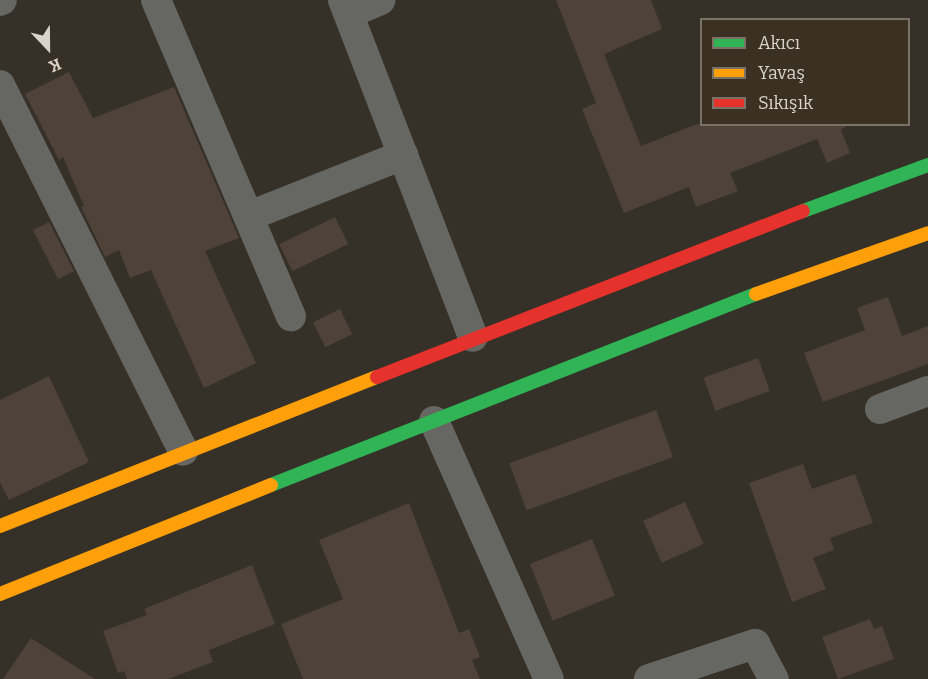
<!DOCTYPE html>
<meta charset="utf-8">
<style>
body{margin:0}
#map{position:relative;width:928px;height:679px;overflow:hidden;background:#353028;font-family:Bitter,serif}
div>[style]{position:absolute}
.building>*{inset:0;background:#4f4339;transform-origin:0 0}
.street>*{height:30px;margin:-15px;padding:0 15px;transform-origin:15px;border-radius:15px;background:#666662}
.fast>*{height:14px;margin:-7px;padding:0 7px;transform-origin:7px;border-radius:7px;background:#30b455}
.slow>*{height:14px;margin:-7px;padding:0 7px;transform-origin:7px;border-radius:7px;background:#ff9f0a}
.jam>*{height:14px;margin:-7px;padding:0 7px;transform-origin:7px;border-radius:7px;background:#e5322d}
span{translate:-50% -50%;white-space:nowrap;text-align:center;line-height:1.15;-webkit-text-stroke:4.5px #3a3123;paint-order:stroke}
.legend{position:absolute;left:700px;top:18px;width:210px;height:108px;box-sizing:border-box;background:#3a3123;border:2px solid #7a7266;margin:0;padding:8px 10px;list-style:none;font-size:18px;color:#d9d3cb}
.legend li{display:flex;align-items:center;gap:12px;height:30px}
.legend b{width:30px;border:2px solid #7a7266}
.north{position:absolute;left:18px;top:18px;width:60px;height:60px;-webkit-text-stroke:4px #3a3123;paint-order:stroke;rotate:158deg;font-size:16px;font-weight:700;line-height:24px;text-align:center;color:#d9d3cb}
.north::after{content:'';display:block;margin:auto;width:21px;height:27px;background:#d9d3cb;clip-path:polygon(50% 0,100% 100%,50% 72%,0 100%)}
</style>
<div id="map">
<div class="building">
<div style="clip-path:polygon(556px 0,651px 0,662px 29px,604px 54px,641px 146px,697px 124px,849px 124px,841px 130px,850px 153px,827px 163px,817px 139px,730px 173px,738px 191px,696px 207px,689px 187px,624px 213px,582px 109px,596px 103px)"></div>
<div style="clip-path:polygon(69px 72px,93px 118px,174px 87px,239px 238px,205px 251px,256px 363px,204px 388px,151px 270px,130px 278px,119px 250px,105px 257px,81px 207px,84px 206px,63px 157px,59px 160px,25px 94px)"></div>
<div style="left:335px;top:217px;width:30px;height:62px;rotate:64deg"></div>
<div style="left:49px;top:222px;width:55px;height:18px;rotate:63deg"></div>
<div style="clip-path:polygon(888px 297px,902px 336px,928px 326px,928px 364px,823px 402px,804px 353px,865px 330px,857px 308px)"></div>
<div style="left:340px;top:309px;width:28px;height:30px;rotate:64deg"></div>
<div style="left:758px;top:358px;width:35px;height:58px;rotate:70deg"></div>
<div style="clip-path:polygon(49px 376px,89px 462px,9px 500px,0 482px,0 400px)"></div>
<div style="left:656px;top:410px;width:50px;height:156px;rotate:70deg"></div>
<div style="clip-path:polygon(803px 464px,812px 489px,855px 474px,873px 523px,830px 538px,834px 550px,813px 558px,826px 589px,792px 602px,749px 483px)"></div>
<div style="left:685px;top:502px;width:46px;height:46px;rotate:66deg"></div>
<div style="clip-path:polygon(409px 503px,459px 633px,469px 629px,480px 657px,472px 660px,480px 679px,303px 679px,281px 624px,343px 599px,319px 540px)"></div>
<div style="left:592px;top:539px;width:61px;height:67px;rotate:68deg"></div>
<div style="clip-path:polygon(252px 565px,275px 624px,209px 650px,213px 662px,168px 679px,127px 679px,124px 671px,118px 673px,103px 631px,147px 615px,144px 609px)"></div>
<div style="clip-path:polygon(870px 619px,874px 629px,882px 626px,894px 659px,838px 679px,822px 637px)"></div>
<div style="clip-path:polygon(31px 638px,95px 679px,3px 679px)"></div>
</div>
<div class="street">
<div style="left:156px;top:0;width:344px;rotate:66.9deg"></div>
<div style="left:343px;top:0;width:361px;rotate:68.9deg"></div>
<div style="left:0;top:1px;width:2px;rotate:-27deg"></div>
<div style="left:350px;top:13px;width:33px;rotate:-23deg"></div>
<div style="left:0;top:85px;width:409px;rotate:63.4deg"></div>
<div style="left:249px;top:216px;width:166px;rotate:-21.6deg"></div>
<div style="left:880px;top:409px;width:51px;rotate:-20.6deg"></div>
<div style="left:434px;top:421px;width:282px;rotate:66deg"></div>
<div style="left:649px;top:679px;width:112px;rotate:-18.3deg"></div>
<div style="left:755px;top:644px;width:40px;rotate:62deg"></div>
</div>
<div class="fast">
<div style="left:803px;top:211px;width:133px;rotate:-20.2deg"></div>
<div style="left:271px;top:485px;width:521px;rotate:-21.5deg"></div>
</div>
<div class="slow">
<div style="left:756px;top:294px;width:182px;rotate:-19.5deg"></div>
<div style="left:0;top:526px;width:405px;rotate:-21.6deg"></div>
<div style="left:0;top:594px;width:292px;rotate:-21.9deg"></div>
</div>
<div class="jam">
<div style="left:377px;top:377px;width:457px;rotate:-21.3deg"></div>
</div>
<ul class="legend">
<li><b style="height:8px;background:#30b455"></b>Akıcı</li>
<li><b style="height:8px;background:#ff9f0a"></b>Yavaş</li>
<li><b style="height:8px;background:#e5322d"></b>Sıkışık</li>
</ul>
<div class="north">K</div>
</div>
